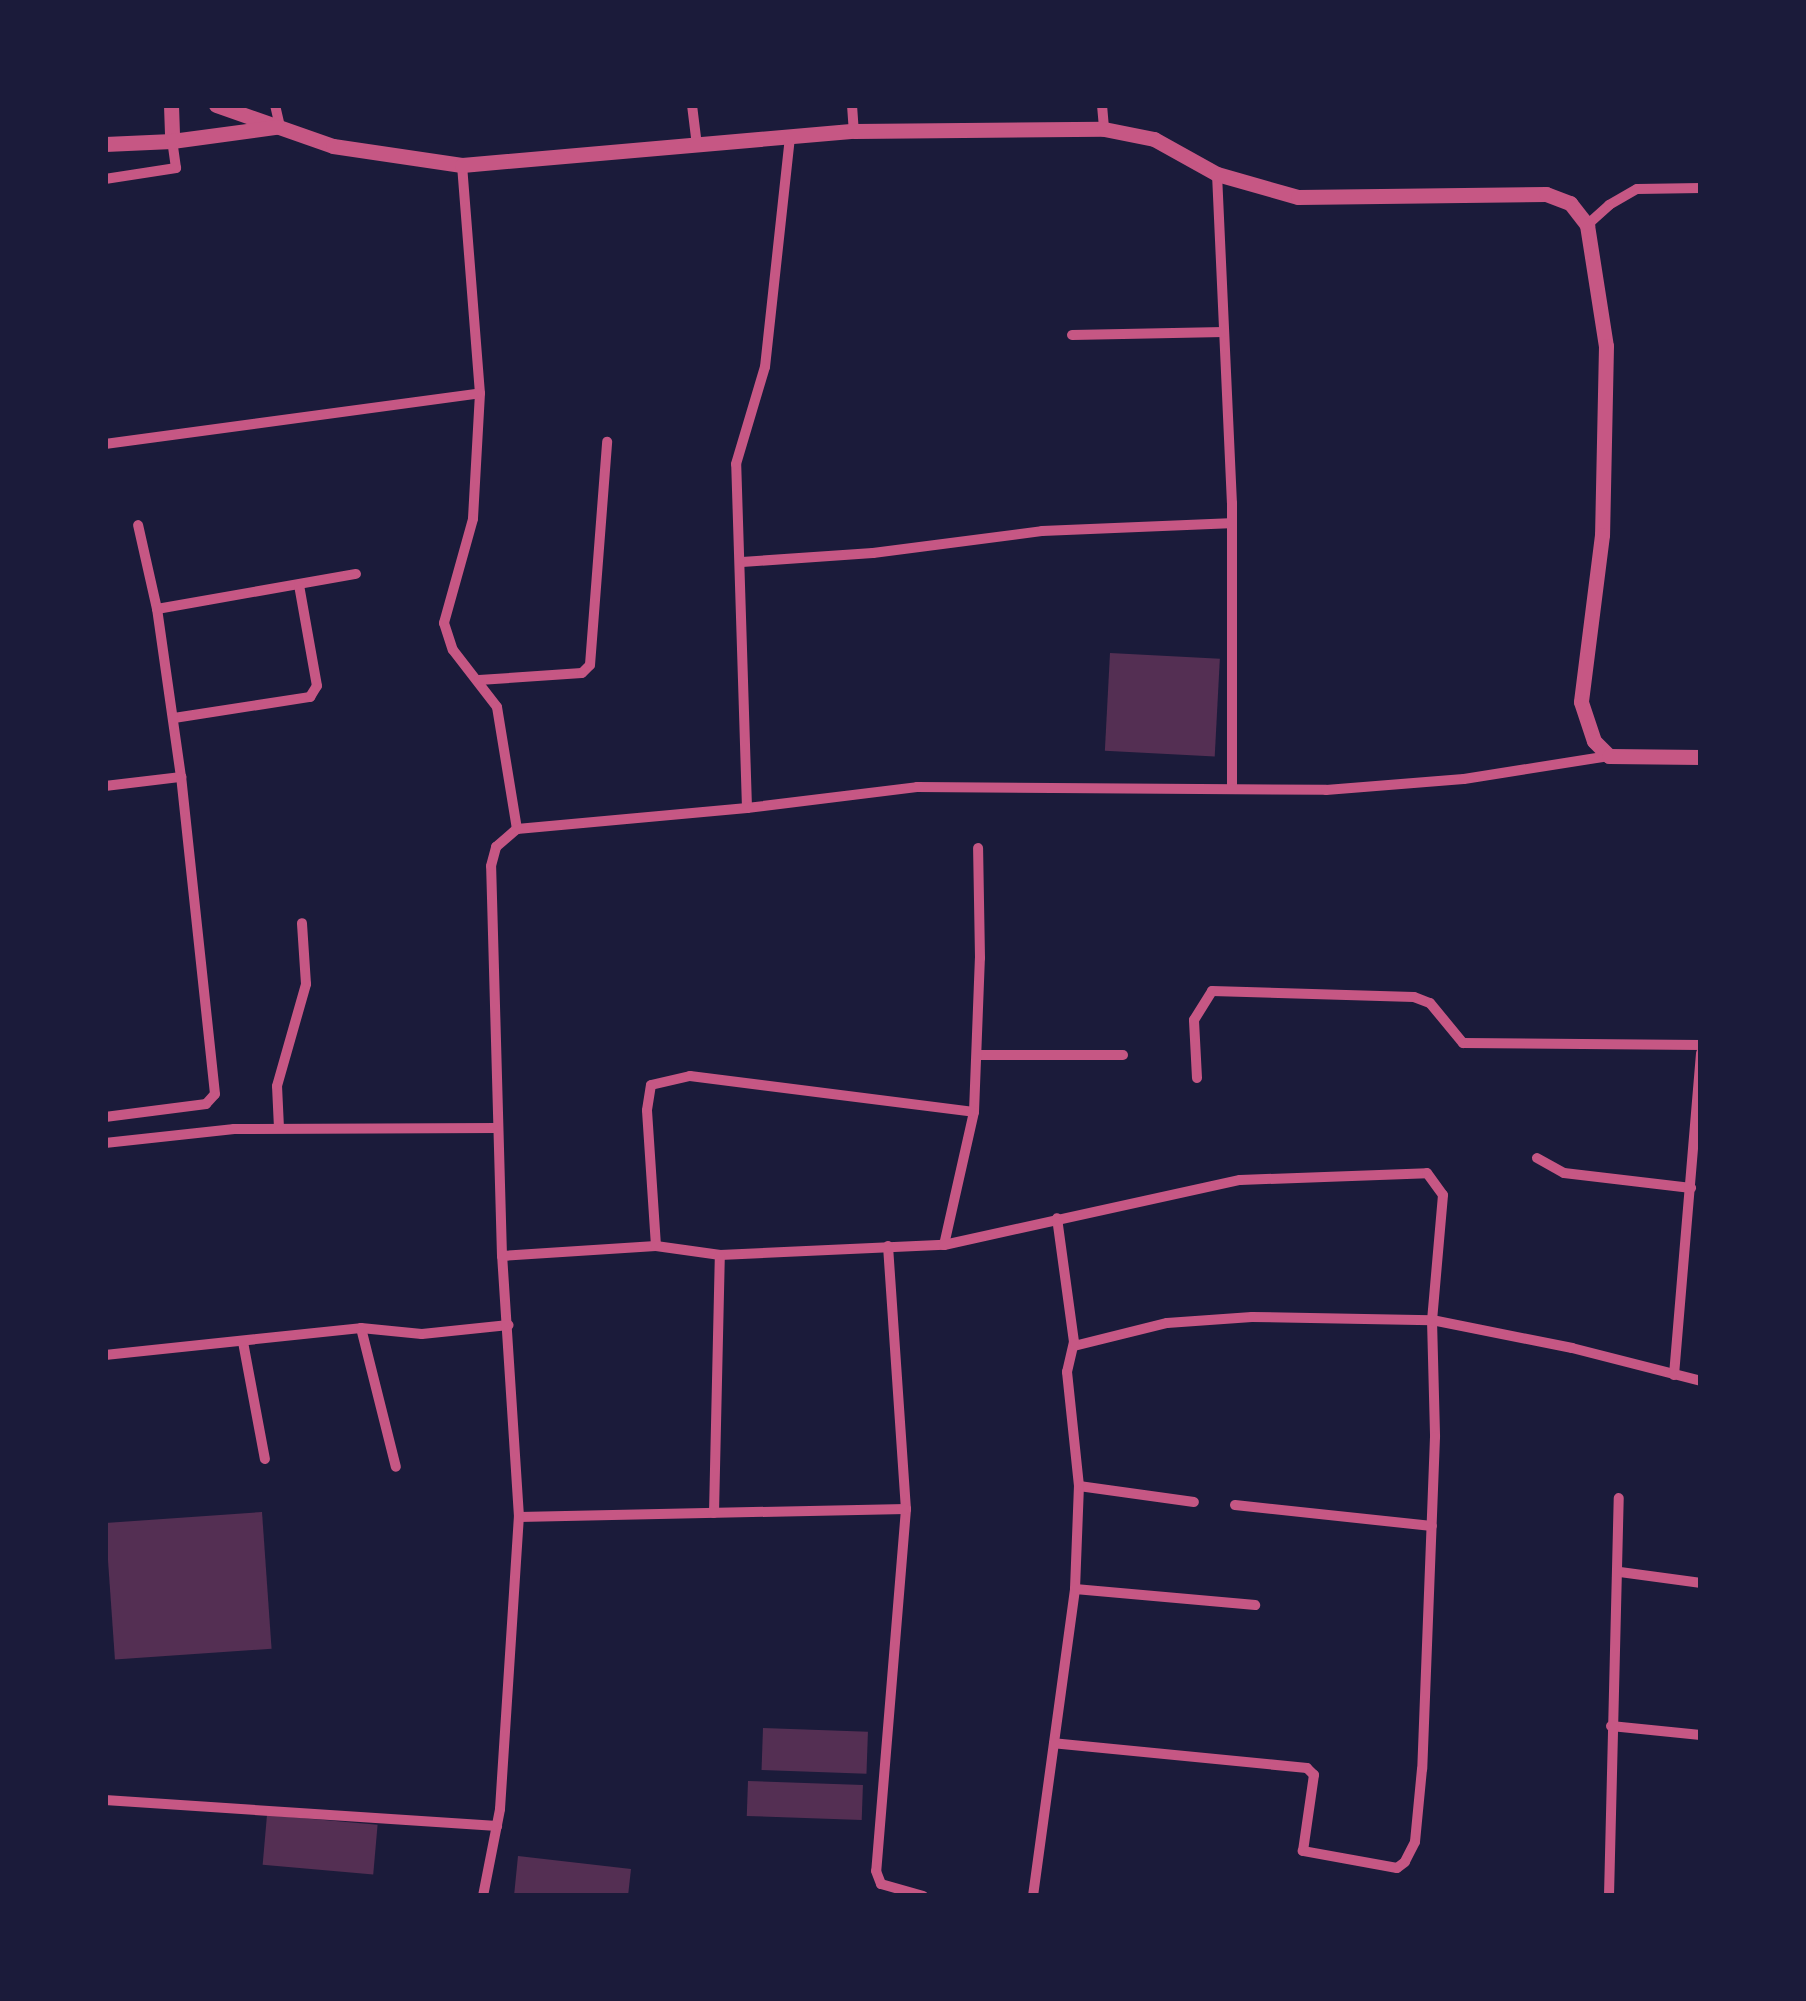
<!DOCTYPE html>
<style>
body{margin:0}
#map{position:relative;width:1806px;height:2001px;overflow:hidden;background:#1b1b3a;font-family:"Open Sans",sans-serif}
div>[style]{position:absolute}
.building>*{inset:0;background:#542f53;transform-origin:0 0}
.minor>*{height:10px;margin:-5px;padding:0 5px;transform-origin:5px;border-radius:5px;background:#c65784}
.tertiary>*{height:15px;margin:-7.5px;padding:0 7.5px;transform-origin:7.5px;border-radius:7.5px;background:#c65784}
span{translate:-50% -50%;white-space:nowrap;text-align:center;line-height:1.15;-webkit-text-stroke:9px #1b1b3a;paint-order:stroke}
.frame{position:absolute;inset:0;border:108px solid #1b1b3a;pointer-events:none}
</style>
<div id="map">
<div class="building">
<div style="left:1110px;top:653px;width:110px;height:98px;rotate:3deg"></div>
<div style="left:262px;top:1512px;width:137px;height:157px;rotate:86deg"></div>
<div style="left:763px;top:1728px;width:105px;height:42px;rotate:2deg"></div>
<div style="left:748px;top:1781px;width:115px;height:35px;rotate:2deg"></div>
<div style="left:267px;top:1815px;width:111px;height:50px;rotate:5deg"></div>
<div style="clip-path:polygon(518px 1856px,631px 1869px,628px 1896px,514px 1896px)"></div>
</div>
<div class="minor">
<div style="left:275px;top:105px;width:23px;rotate:77deg"></div>
<div style="left:692px;top:105px;width:39px;rotate:83deg"></div>
<div style="left:852px;top:105px;width:26px;rotate:86deg"></div>
<div style="left:1102px;top:105px;width:24px;rotate:85deg"></div>
<div style="left:462px;top:165px;width:229px;rotate:85.5deg"></div>
<div style="left:480px;top:393px;width:126px;rotate:93.2deg"></div>
<div style="left:473px;top:519px;width:108px;rotate:105.6deg"></div>
<div style="left:444px;top:623px;width:28px;rotate:72deg"></div>
<div style="left:453px;top:650px;width:72px;rotate:52.3deg"></div>
<div style="left:497px;top:707px;width:124px;rotate:80.7deg"></div>
<div style="left:1217px;top:174px;width:329px;rotate:87.4deg"></div>
<div style="left:1232px;top:503px;width:285px;rotate:90deg"></div>
<div style="left:105px;top:179px;width:72px;rotate:-8.8deg"></div>
<div style="left:176px;top:168px;width:27px;rotate:-98deg"></div>
<div style="left:1587px;top:225px;width:30px;rotate:-42deg"></div>
<div style="left:1609px;top:205px;width:32px;rotate:-30deg"></div>
<div style="left:1637px;top:189px;width:64px;rotate:-0.9deg"></div>
<div style="left:1072px;top:335px;width:152px;rotate:-1.1deg"></div>
<div style="left:105px;top:444px;width:378px;rotate:-7.7deg"></div>
<div style="left:742px;top:562px;width:131px;rotate:-3.9deg"></div>
<div style="left:873px;top:553px;width:170px;rotate:-7.4deg"></div>
<div style="left:1042px;top:531px;width:187px;rotate:-2.4deg"></div>
<div style="left:157px;top:609px;width:202px;rotate:-10deg"></div>
<div style="left:479px;top:680px;width:103px;rotate:-3.9deg"></div>
<div style="left:582px;top:673px;width:11px;rotate:-45deg"></div>
<div style="left:590px;top:665px;width:224px;rotate:-85.6deg"></div>
<div style="left:174px;top:718px;width:138px;rotate:-8.8deg"></div>
<div style="left:310px;top:697px;width:13px;rotate:-58deg"></div>
<div style="left:317px;top:686px;width:103px;rotate:-100.1deg"></div>
<div style="left:105px;top:786px;width:77px;rotate:-6.8deg"></div>
<div style="left:181px;top:777px;width:170px;rotate:-98.1deg"></div>
<div style="left:157px;top:609px;width:86px;rotate:-102.7deg"></div>
<div style="left:747px;top:808px;width:344px;rotate:-91.8deg"></div>
<div style="left:736px;top:464px;width:101px;rotate:-73.4deg"></div>
<div style="left:765px;top:367px;width:232px;rotate:-83.8deg"></div>
<div style="left:977px;top:1055px;width:146px"></div>
<div style="left:1197px;top:1078px;width:58px;rotate:-93deg"></div>
<div style="left:1194px;top:1020px;width:34px;rotate:-58deg"></div>
<div style="left:1212px;top:991px;width:202px;rotate:1.7deg"></div>
<div style="left:1414px;top:997px;width:17px;rotate:21deg"></div>
<div style="left:1430px;top:1003px;width:52px;rotate:50.5deg"></div>
<div style="left:1463px;top:1043px;width:238px;rotate:0.5deg"></div>
<div style="left:105px;top:1117px;width:102px;rotate:-7.3deg"></div>
<div style="left:206px;top:1104px;width:13px;rotate:-48deg"></div>
<div style="left:215px;top:1094px;width:319px;rotate:-96.1deg"></div>
<div style="left:279px;top:1128px;width:42px;rotate:-92.7deg"></div>
<div style="left:277px;top:1086px;width:106px;rotate:-74.1deg"></div>
<div style="left:306px;top:984px;width:61px;rotate:-93.8deg"></div>
<div style="left:105px;top:1143px;width:130px;rotate:-6.2deg"></div>
<div style="left:234px;top:1129px;width:264px;rotate:-0.2deg"></div>
<div style="left:1537px;top:1158px;width:31px;rotate:29deg"></div>
<div style="left:1564px;top:1173px;width:128px;rotate:6.7deg"></div>
<div style="left:944px;top:1245px;width:136px;rotate:-77.3deg"></div>
<div style="left:974px;top:1112px;width:154px;rotate:-87.8deg"></div>
<div style="left:980px;top:958px;width:110px;rotate:-91deg"></div>
<div style="left:656px;top:1246px;width:136px;rotate:-93.8deg"></div>
<div style="left:647px;top:1110px;width:25px;rotate:-81deg"></div>
<div style="left:651px;top:1085px;width:40px;rotate:-13deg"></div>
<div style="left:690px;top:1076px;width:286px;rotate:7.2deg"></div>
<div style="left:888px;top:1246px;width:264px;rotate:86.1deg"></div>
<div style="left:906px;top:1509px;width:363px;rotate:94.7deg"></div>
<div style="left:876px;top:1871px;width:14px;rotate:69deg"></div>
<div style="left:881px;top:1884px;width:44px;rotate:15.9deg"></div>
<div style="left:502px;top:1256px;width:154px;rotate:-3.7deg"></div>
<div style="left:656px;top:1246px;width:65px;rotate:8deg"></div>
<div style="left:720px;top:1255px;width:224px;rotate:-2.6deg"></div>
<div style="left:944px;top:1245px;width:303px;rotate:-12.4deg"></div>
<div style="left:1240px;top:1180px;width:187px;rotate:-2.1deg"></div>
<div style="left:1427px;top:1173px;width:27px;rotate:54deg"></div>
<div style="left:1443px;top:1195px;width:125px;rotate:95deg"></div>
<div style="left:1432px;top:1320px;width:117px;rotate:88.5deg"></div>
<div style="left:1435px;top:1437px;width:332px;rotate:92.2deg"></div>
<div style="left:1422px;top:1769px;width:73px;rotate:95.5deg"></div>
<div style="left:1415px;top:1842px;width:22px;rotate:117deg"></div>
<div style="left:1405px;top:1862px;width:10px;rotate:143deg"></div>
<div style="left:1397px;top:1868px;width:96px;rotate:-169.7deg"></div>
<div style="left:1303px;top:1851px;width:77px;rotate:-81.8deg"></div>
<div style="left:1314px;top:1775px;width:10px;rotate:-135deg"></div>
<div style="left:1307px;top:1768px;width:254px;rotate:-174.4deg"></div>
<div style="left:361px;top:1328px;width:143px;rotate:75.9deg"></div>
<div style="left:243px;top:1342px;width:119px;rotate:79.4deg"></div>
<div style="left:1074px;top:1346px;width:96px;rotate:-13.9deg"></div>
<div style="left:1167px;top:1323px;width:85px;rotate:-4deg"></div>
<div style="left:1252px;top:1317px;width:180px;rotate:1deg"></div>
<div style="left:1432px;top:1320px;width:143px;rotate:11.3deg"></div>
<div style="left:1572px;top:1348px;width:133px;rotate:14.3deg"></div>
<div style="left:105px;top:1355px;width:257px;rotate:-6deg"></div>
<div style="left:361px;top:1328px;width:61px;rotate:5.6deg"></div>
<div style="left:422px;top:1334px;width:87px;rotate:-5.9deg"></div>
<div style="left:1674px;top:1375px;width:323px;rotate:-85.2deg"></div>
<div style="left:1079px;top:1486px;width:116px;rotate:7.9deg"></div>
<div style="left:1235px;top:1505px;width:198px;rotate:6.1deg"></div>
<div style="left:714px;top:1513px;width:258px;rotate:-88.7deg"></div>
<div style="left:519px;top:1517px;width:387px;rotate:-1.2deg"></div>
<div style="left:1620px;top:1572px;width:82px;rotate:7.7deg"></div>
<div style="left:1075px;top:1589px;width:181px;rotate:5.1deg"></div>
<div style="left:1611px;top:1726px;width:90px;rotate:5.7deg"></div>
<div style="left:105px;top:1800px;width:393px;rotate:3.8deg"></div>
<div style="left:483px;top:1896px;width:89px;rotate:-78.9deg"></div>
<div style="left:500px;top:1809px;width:293px;rotate:-86.3deg"></div>
<div style="left:519px;top:1517px;width:262px;rotate:-93.7deg"></div>
<div style="left:502px;top:1256px;width:390px;rotate:-91.6deg"></div>
<div style="left:491px;top:866px;width:20px;rotate:-75deg"></div>
<div style="left:496px;top:847px;width:28px;rotate:-41deg"></div>
<div style="left:517px;top:829px;width:231px;rotate:-5.2deg"></div>
<div style="left:747px;top:808px;width:171px;rotate:-7deg"></div>
<div style="left:917px;top:787px;width:409px;rotate:0.4deg"></div>
<div style="left:1326px;top:790px;width:138px;rotate:-4.6deg"></div>
<div style="left:1464px;top:779px;width:147px;rotate:-9deg"></div>
<div style="left:1033px;top:1896px;width:310px;rotate:-82.2deg"></div>
<div style="left:1075px;top:1589px;width:103px;rotate:-87.8deg"></div>
<div style="left:1079px;top:1486px;width:115px;rotate:-96deg"></div>
<div style="left:1067px;top:1372px;width:31px;rotate:-77deg"></div>
<div style="left:1074px;top:1342px;width:125px;rotate:-97.8deg"></div>
<div style="left:1609px;top:1896px;width:398px;rotate:-88.6deg"></div>
</div>
<div class="tertiary">
<div style="left:171px;top:105px;width:36px;rotate:88deg"></div>
<div style="left:216px;top:105px;width:124px;rotate:19.3deg"></div>
<div style="left:333px;top:146px;width:130px;rotate:8.4deg"></div>
<div style="left:462px;top:165px;width:393px;rotate:-5deg"></div>
<div style="left:854px;top:131px;width:250px;rotate:-0.5deg"></div>
<div style="left:1104px;top:129px;width:51px;rotate:11.3deg"></div>
<div style="left:1154px;top:139px;width:72px;rotate:29.1deg"></div>
<div style="left:1217px;top:174px;width:84px;rotate:15.9deg"></div>
<div style="left:1298px;top:197px;width:248px;rotate:-0.7deg"></div>
<div style="left:1546px;top:194px;width:26px;rotate:21deg"></div>
<div style="left:1570px;top:203px;width:28px;rotate:52deg"></div>
<div style="left:1587px;top:225px;width:122px;rotate:81.1deg"></div>
<div style="left:1606px;top:346px;width:189px;rotate:91.2deg"></div>
<div style="left:1602px;top:535px;width:168px;rotate:97.2deg"></div>
<div style="left:1581px;top:702px;width:41px;rotate:71.6deg"></div>
<div style="left:1594px;top:741px;width:21px;rotate:45deg"></div>
<div style="left:1609px;top:756px;width:92px;rotate:0.6deg"></div>
<div style="left:105px;top:144px;width:67px;rotate:-2.6deg"></div>
<div style="left:172px;top:141px;width:105px;rotate:-7.7deg"></div>
</div>
<div class="frame"></div>
</div>
